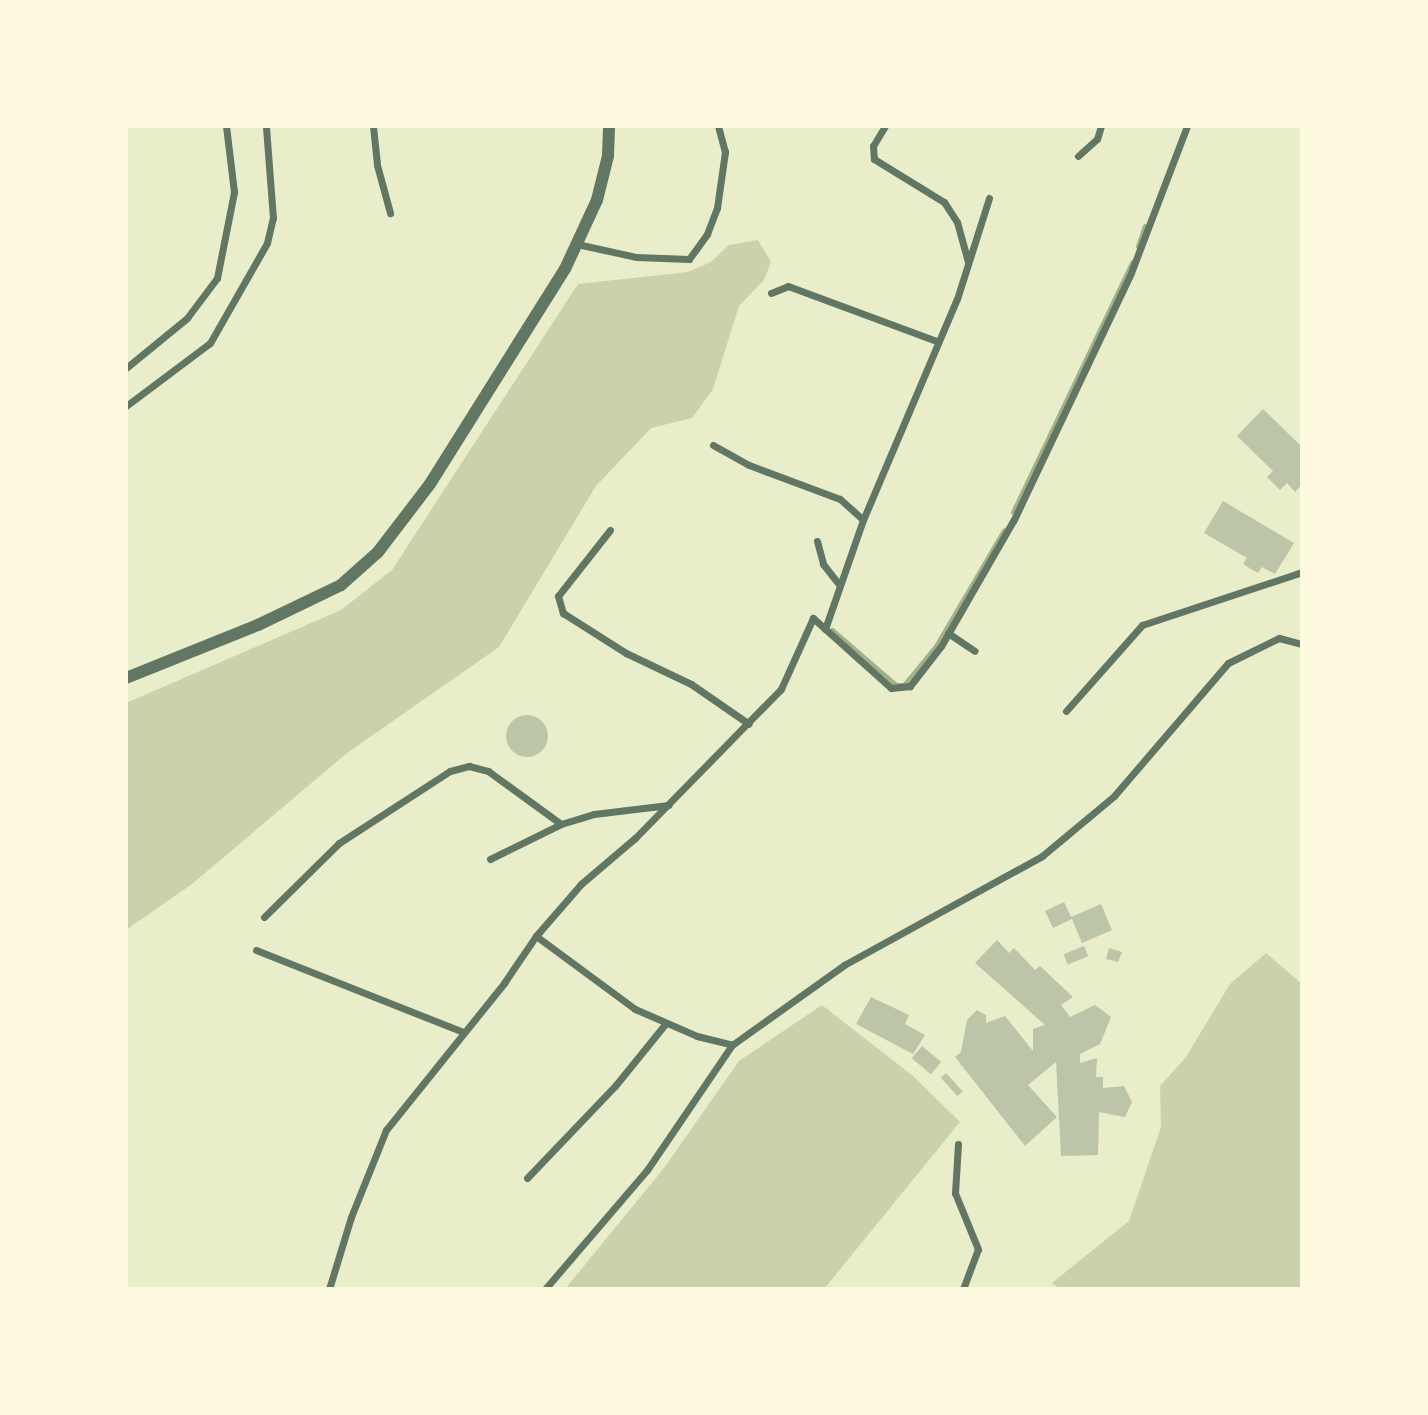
<!DOCTYPE html>
<style>
body{margin:0}
#map{position:relative;width:1428px;height:1415px;overflow:hidden;background:#e9edc9;font-family:"Public Sans",sans-serif}
div>[style]{position:absolute}
.green>*{inset:0;background:#cad2ad}
.stream>*{height:5px;margin:-2.5px;padding:0 2.5px;transform-origin:2.5px;border-radius:2.5px;background:#a3b18a}
.building>*{inset:0;background:#bcc5a7;transform-origin:0 0}
.round{border-radius:50%}
.minor>*{height:7px;margin:-3.5px;padding:0 3.5px;transform-origin:3.5px;border-radius:3.5px;background:#617663}
.tertiary>*{height:12px;margin:-6px;padding:0 6px;transform-origin:6px;border-radius:6px;background:#617663}
span{translate:-50% -50%;white-space:nowrap;text-align:center;line-height:1.15;-webkit-text-stroke:7px #fefae0;paint-order:stroke}
.frame{position:absolute;inset:0;border:128px solid #fefae0;pointer-events:none}
</style>
<div id="map">
<div class="green">
<div style="clip-path:polygon(758px 240px,771px 262px,764px 280px,739px 306px,713px 389px,692px 418px,651px 428px,596px 486px,499px 647px,347px 753px,192px 884px,126px 930px,126px 703px,341px 610px,392px 570px,578px 284px,688px 272px,711px 262px,729px 245px)"></div>
<div style="clip-path:polygon(1266px 953px,1302px 984px,1302px 1289px,1060px 1289px,1052px 1283px,1129px 1221px,1161px 1127px,1160px 1086px,1186px 1057px,1230px 984px)"></div>
<div style="clip-path:polygon(822px 1005px,913px 1076px,960px 1122px,824px 1289px,565px 1289px,664px 1168px,739px 1061px)"></div>
</div>
<div class="stream">
<div style="left:1138px;top:246px;width:21px;rotate:-71deg"></div>
<div style="left:1013px;top:512px;width:277px;rotate:-64.5deg"></div>
<div style="left:832px;top:630px;width:84px;rotate:40.7deg"></div>
<div style="left:896px;top:685px;width:8px"></div>
<div style="left:904px;top:685px;width:50px;rotate:-50.6deg"></div>
<div style="left:936px;top:646px;width:134px;rotate:-59.6deg"></div>
</div>
<div class="building">
<div style="clip-path:polygon(1263px 409px,1302px 447px,1302px 484px,1295px 492px,1287px 483px,1280px 490px,1267px 477px,1273px 471px,1237px 436px)"></div>
<div style="clip-path:polygon(1223px 501px,1294px 543px,1275px 574px,1262px 567px,1258px 573px,1243px 564px,1247px 558px,1204px 533px)"></div>
<div class="round" style="left:506px;top:715px;width:42px;height:42px"></div>
<div style="clip-path:polygon(1064px 902px,1071px 917px,1101px 904px,1112px 930px,1082px 943px,1072px 919px,1053px 928px,1045px 911px)"></div>
<div style="clip-path:polygon(997px 940px,1009px 953px,1014px 948px,1035px 970px,1040px 966px,1073px 997px,1061px 1005px,1070px 1017px,1095px 1005px,1111px 1017px,1100px 1044px,1080px 1054px,1080px 1063px,1097px 1058px,1096px 1077px,1103px 1077px,1103px 1088px,1124px 1086px,1132px 1102px,1125px 1117px,1099px 1112px,1098px 1155px,1061px 1156px,1056px 1062px,1028px 1085px,1057px 1117px,1025px 1146px,955px 1057px,961px 1052px,967px 1020px,977px 1010px,986px 1015px,986px 1023px,1005px 1016px,1033px 1051px,1033px 1029px,1045px 1025px,975px 963px)"></div>
<div style="left:1084px;top:946px;width:11px;height:22px;rotate:68deg"></div>
<div style="clip-path:polygon(1109px 948px,1122px 952px,1118px 962px,1106px 959px)"></div>
<div style="clip-path:polygon(871px 997px,909px 1015px,905px 1024px,925px 1035px,913px 1054px,856px 1024px)"></div>
<div style="left:922px;top:1046px;width:25px;height:16px;rotate:40deg"></div>
<div style="left:946px;top:1073px;width:25px;height:7px;rotate:48deg"></div>
</div>
<div class="minor">
<div style="left:373px;top:126px;width:39px;rotate:84deg"></div>
<div style="left:377px;top:165px;width:50px;rotate:74.8deg"></div>
<div style="left:885px;top:126px;width:23px;rotate:121deg"></div>
<div style="left:873px;top:146px;width:13px;rotate:86deg"></div>
<div style="left:874px;top:159px;width:82px;rotate:31.6deg"></div>
<div style="left:944px;top:202px;width:24px;rotate:57deg"></div>
<div style="left:957px;top:222px;width:41px;rotate:74.6deg"></div>
<div style="left:1187px;top:126px;width:157px;rotate:110.9deg"></div>
<div style="left:1131px;top:273px;width:275px;rotate:115.4deg"></div>
<div style="left:1013px;top:521px;width:144px;rotate:119.9deg"></div>
<div style="left:941px;top:646px;width:51px;rotate:127.8deg"></div>
<div style="left:910px;top:686px;width:19px;rotate:174deg"></div>
<div style="left:891px;top:688px;width:105px;rotate:-138.1deg"></div>
<div style="left:813px;top:618px;width:78px;rotate:114.3deg"></div>
<div style="left:781px;top:689px;width:209px;rotate:134.4deg"></div>
<div style="left:635px;top:838px;width:71px;rotate:139.6deg"></div>
<div style="left:581px;top:884px;width:69px;rotate:130.9deg"></div>
<div style="left:536px;top:936px;width:123px;rotate:36.4deg"></div>
<div style="left:635px;top:1009px;width:68px;rotate:23.5deg"></div>
<div style="left:697px;top:1036px;width:36px;rotate:14deg"></div>
<div style="left:732px;top:1045px;width:138px;rotate:-35.5deg"></div>
<div style="left:844px;top:965px;width:226px;rotate:-28.8deg"></div>
<div style="left:1042px;top:856px;width:94px;rotate:-39.8deg"></div>
<div style="left:1114px;top:796px;width:175px;rotate:-49.4deg"></div>
<div style="left:1228px;top:663px;width:57px;rotate:-26.1deg"></div>
<div style="left:1279px;top:638px;width:24px;rotate:15deg"></div>
<div style="left:1078px;top:156px;width:25px;rotate:-42deg"></div>
<div style="left:1097px;top:139px;width:14px;rotate:-73deg"></div>
<div style="left:577px;top:244px;width:60px;rotate:12.4deg"></div>
<div style="left:636px;top:257px;width:53px;rotate:2.2deg"></div>
<div style="left:689px;top:259px;width:31px;rotate:-54deg"></div>
<div style="left:707px;top:234px;width:28px;rotate:-69deg"></div>
<div style="left:717px;top:208px;width:57px;rotate:-81.9deg"></div>
<div style="left:725px;top:152px;width:27px;rotate:-105deg"></div>
<div style="left:771px;top:293px;width:18px;rotate:-22deg"></div>
<div style="left:788px;top:286px;width:159px;rotate:20.3deg"></div>
<div style="left:126px;top:368px;width:79px;rotate:-39.3deg"></div>
<div style="left:187px;top:318px;width:50px;rotate:-53.1deg"></div>
<div style="left:217px;top:278px;width:88px;rotate:-78.8deg"></div>
<div style="left:234px;top:192px;width:66px;rotate:-96.9deg"></div>
<div style="left:126px;top:406px;width:105px;rotate:-36.9deg"></div>
<div style="left:210px;top:343px;width:115px;rotate:-60.3deg"></div>
<div style="left:267px;top:243px;width:26px;rotate:-77deg"></div>
<div style="left:273px;top:218px;width:92px;rotate:-94.4deg"></div>
<div style="left:713px;top:445px;width:41px;rotate:29.1deg"></div>
<div style="left:749px;top:465px;width:97px;rotate:20.5deg"></div>
<div style="left:840px;top:499px;width:31px;rotate:42deg"></div>
<div style="left:610px;top:530px;width:84px;rotate:128.2deg"></div>
<div style="left:558px;top:596px;width:18px;rotate:74deg"></div>
<div style="left:563px;top:613px;width:75px;rotate:32.4deg"></div>
<div style="left:626px;top:653px;width:72px;rotate:25.5deg"></div>
<div style="left:691px;top:684px;width:70px;rotate:34.6deg"></div>
<div style="left:817px;top:541px;width:24px;rotate:75deg"></div>
<div style="left:823px;top:564px;width:24px;rotate:52deg"></div>
<div style="left:825px;top:629px;width:115px;rotate:-70.8deg"></div>
<div style="left:863px;top:520px;width:240px;rotate:-67deg"></div>
<div style="left:957px;top:299px;width:106px;rotate:-72.4deg"></div>
<div style="left:948px;top:633px;width:32px;rotate:34deg"></div>
<div style="left:1066px;top:711px;width:115px;rotate:-48.5deg"></div>
<div style="left:1142px;top:625px;width:169px;rotate:-18.3deg"></div>
<div style="left:490px;top:859px;width:79px;rotate:-26.2deg"></div>
<div style="left:561px;top:824px;width:34px;rotate:-17deg"></div>
<div style="left:594px;top:814px;width:75px;rotate:-6.9deg"></div>
<div style="left:264px;top:917px;width:105px;rotate:-44.6deg"></div>
<div style="left:339px;top:843px;width:132px;rotate:-33deg"></div>
<div style="left:450px;top:771px;width:20px;rotate:-15deg"></div>
<div style="left:469px;top:766px;width:20px;rotate:15deg"></div>
<div style="left:488px;top:771px;width:90px;rotate:36deg"></div>
<div style="left:256px;top:950px;width:223px;rotate:21.6deg"></div>
<div style="left:958px;top:1144px;width:49px;rotate:93.5deg"></div>
<div style="left:955px;top:1193px;width:61px;rotate:67.7deg"></div>
<div style="left:978px;top:1249px;width:43px;rotate:110.6deg"></div>
<div style="left:527px;top:1178px;width:127px;rotate:-46.3deg"></div>
<div style="left:615px;top:1086px;width:81px;rotate:-51deg"></div>
<div style="left:329px;top:1289px;width:75px;rotate:-73deg"></div>
<div style="left:351px;top:1217px;width:94px;rotate:-68.1deg"></div>
<div style="left:386px;top:1130px;width:189px;rotate:-51.2deg"></div>
<div style="left:504px;top:983px;width:57px;rotate:-55.8deg"></div>
<div style="left:545px;top:1289px;width:157px;rotate:-49.4deg"></div>
<div style="left:647px;top:1170px;width:151px;rotate:-55.8deg"></div>
</div>
<div class="tertiary">
<div style="left:126px;top:678px;width:142px;rotate:-21.9deg"></div>
<div style="left:258px;top:625px;width:92px;rotate:-25.7deg"></div>
<div style="left:341px;top:585px;width:50px;rotate:-41.7deg"></div>
<div style="left:378px;top:552px;width:86px;rotate:-52.6deg"></div>
<div style="left:430px;top:484px;width:254px;rotate:-57.9deg"></div>
<div style="left:565px;top:269px;width:76px;rotate:-65.1deg"></div>
<div style="left:597px;top:200px;width:45px;rotate:-76deg"></div>
<div style="left:608px;top:156px;width:30px;rotate:-88deg"></div>
</div>
<div class="frame"></div>
</div>
